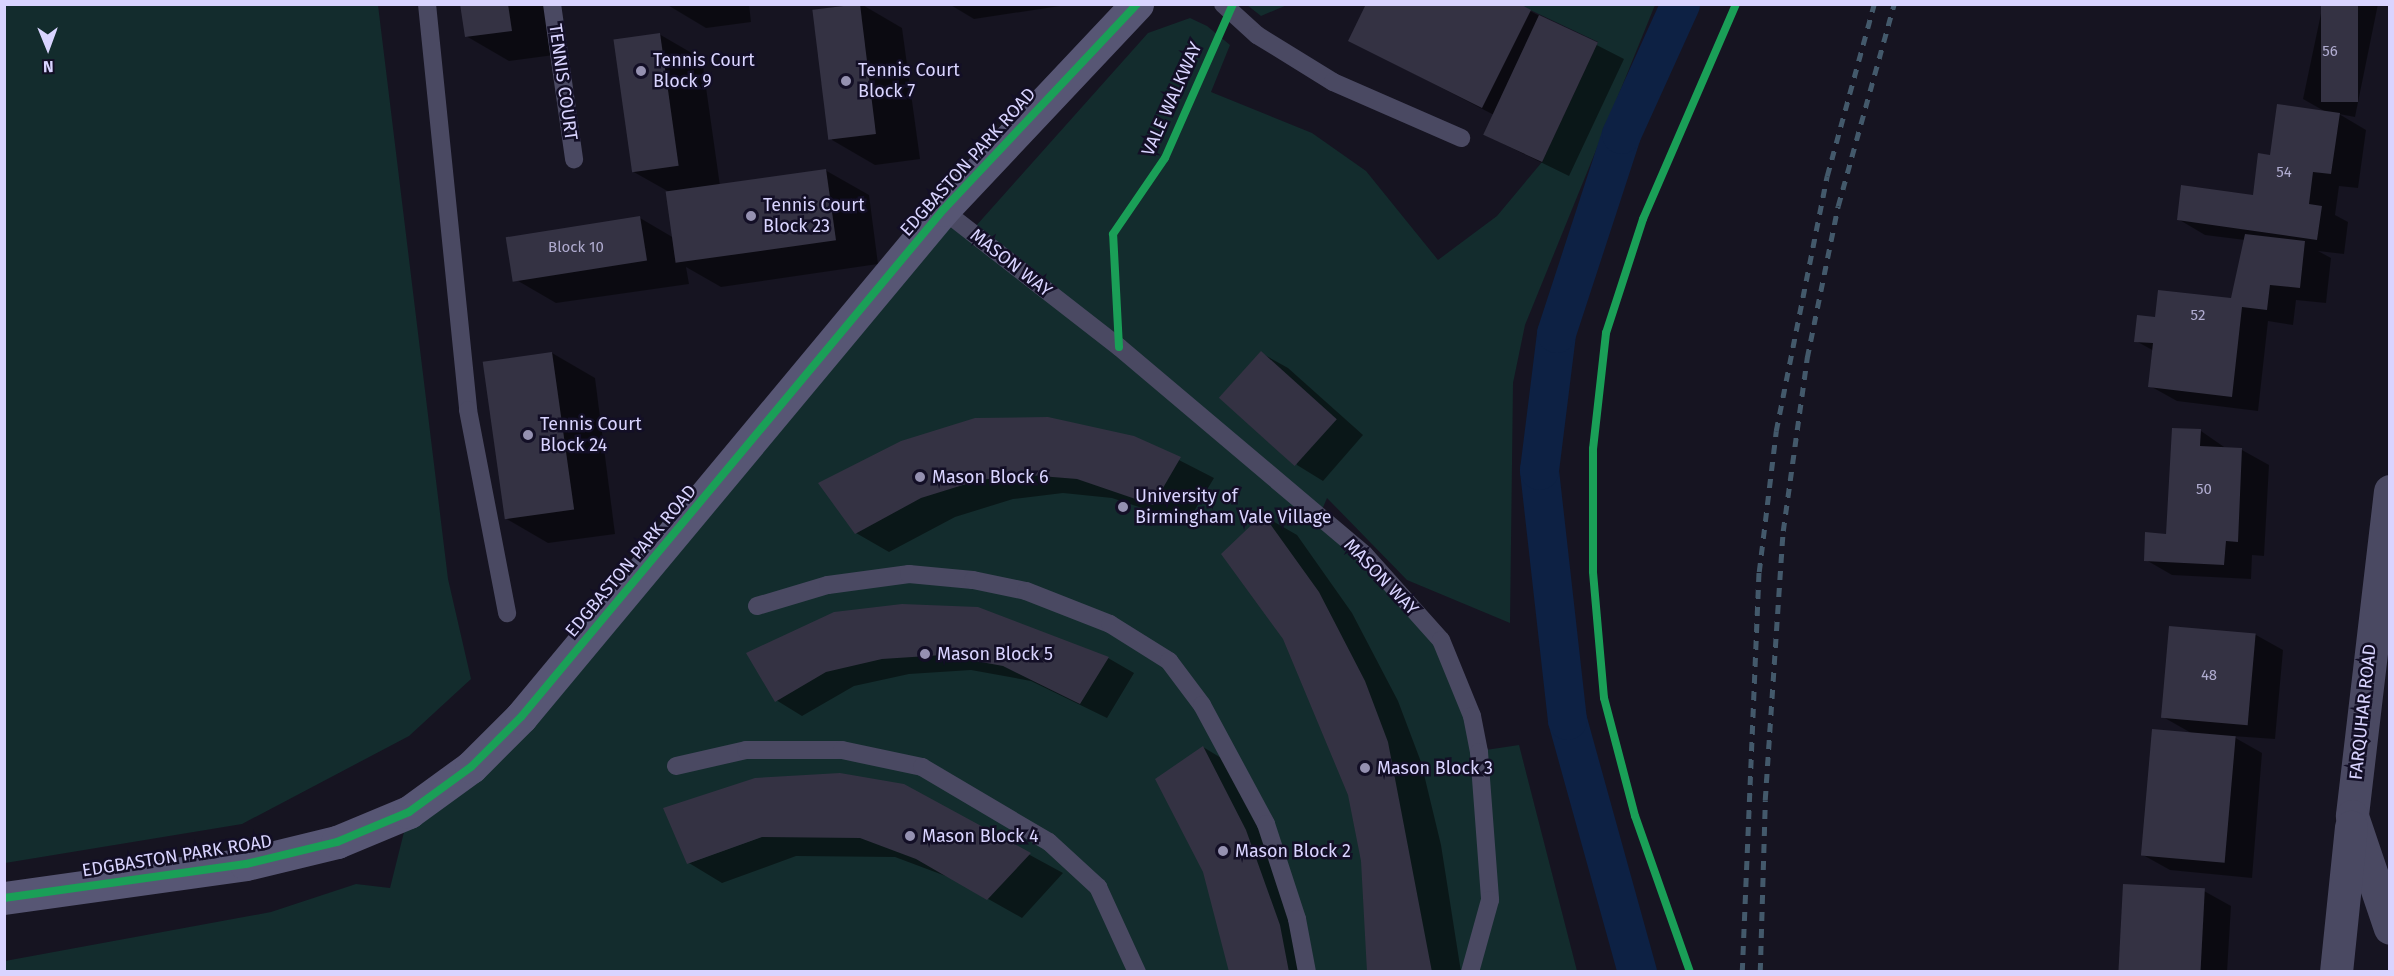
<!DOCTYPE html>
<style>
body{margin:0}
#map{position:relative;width:2394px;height:976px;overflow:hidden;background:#161421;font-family:"Fira Sans",sans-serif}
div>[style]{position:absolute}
.green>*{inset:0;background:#132c2d}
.shadow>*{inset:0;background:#0007}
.canal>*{height:39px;margin:-19.5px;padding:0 19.5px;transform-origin:19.5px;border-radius:19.5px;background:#0d2144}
.building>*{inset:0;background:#343243;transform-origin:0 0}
.lane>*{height:18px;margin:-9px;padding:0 9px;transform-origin:9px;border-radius:9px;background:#4a4962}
.street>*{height:33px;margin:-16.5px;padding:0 16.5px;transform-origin:16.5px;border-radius:16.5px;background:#4a4962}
.secondary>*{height:33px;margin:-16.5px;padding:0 16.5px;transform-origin:16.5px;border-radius:16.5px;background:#575674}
.rail>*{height:4.5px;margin-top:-2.25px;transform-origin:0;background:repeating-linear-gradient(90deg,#43596b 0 9px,transparent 0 17px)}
.cycleway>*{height:8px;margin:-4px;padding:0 4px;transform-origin:4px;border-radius:4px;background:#1a9f57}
.dots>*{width:16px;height:16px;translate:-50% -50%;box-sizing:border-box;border:3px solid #130f26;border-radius:50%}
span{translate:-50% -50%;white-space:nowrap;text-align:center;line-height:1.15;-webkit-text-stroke:5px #130f26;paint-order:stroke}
.number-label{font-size:15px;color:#b0acd0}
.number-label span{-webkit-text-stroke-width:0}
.poi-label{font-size:18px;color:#d9d4ff}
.left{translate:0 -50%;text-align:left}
.street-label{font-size:18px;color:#d9d4ff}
.frame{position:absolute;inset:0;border:6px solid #d9d4ff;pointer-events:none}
.north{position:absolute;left:18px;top:18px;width:60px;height:60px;-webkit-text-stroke:4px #130f26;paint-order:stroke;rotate:179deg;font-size:16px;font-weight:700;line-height:24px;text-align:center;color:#d9d4ff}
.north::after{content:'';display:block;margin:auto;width:21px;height:27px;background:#d9d4ff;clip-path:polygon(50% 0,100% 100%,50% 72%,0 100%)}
</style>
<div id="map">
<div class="green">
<div style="clip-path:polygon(5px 4px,378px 5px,448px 579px,471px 679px,409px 736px,242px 824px,5px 863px)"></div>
<div style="clip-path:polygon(1247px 5px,1287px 5px,1261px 16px)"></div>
<div style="clip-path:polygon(1520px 5px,1655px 5px,1525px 325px,1513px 383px,1510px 623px,1407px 580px,1327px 498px,1319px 517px,1441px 640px,1479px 751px,1519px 745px,1577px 971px,5px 972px,5px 961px,271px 912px,356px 884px,390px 888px,409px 812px,471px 767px,943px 210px,975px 227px,1148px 33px,1190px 18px,1207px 26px,1230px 45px,1211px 92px,1312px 133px,1366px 171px,1438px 260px,1497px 216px,1542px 162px,1598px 42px)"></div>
</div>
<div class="shadow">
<div style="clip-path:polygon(462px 4px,548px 4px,554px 55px,509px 61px,466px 36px)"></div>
<div style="clip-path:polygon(666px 4px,749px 4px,751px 22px,706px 28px)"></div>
<div style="clip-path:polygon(861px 4px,902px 28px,920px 159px,875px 165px,832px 140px,814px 10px)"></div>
<div style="clip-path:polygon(949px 4px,1073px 4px,974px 19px)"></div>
<div style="clip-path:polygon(2323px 4px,2378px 4px,2355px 117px,2339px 114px,2366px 130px,2358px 188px,2339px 186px,2335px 215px,2348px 222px,2344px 254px,2318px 251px,2331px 258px,2326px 303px,2296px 300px,2293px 325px,2268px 321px,2258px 411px,2177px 401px,2150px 386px,2154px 351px,2136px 341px,2156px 319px,2232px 299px,2245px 240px,2205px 235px,2178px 219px,2254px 197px,2272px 157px,2326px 112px,2303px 99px)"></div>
<div style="clip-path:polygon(1530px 11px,1624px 59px,1569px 176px,1485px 135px,1494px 115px,1349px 40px)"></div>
<div style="clip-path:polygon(659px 34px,702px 59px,720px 186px,825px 170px,869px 195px,878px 264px,721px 287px,686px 267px,689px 284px,556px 303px,513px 278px,640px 218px,674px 238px,671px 193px,632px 171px)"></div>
<div style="clip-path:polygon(552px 353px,595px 378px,615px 534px,548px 543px,505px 518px)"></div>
<div style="clip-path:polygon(1261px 353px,1288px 368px,1363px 435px,1323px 481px,1297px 465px)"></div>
<div style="clip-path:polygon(2201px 431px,2227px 449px,2242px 450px,2269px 465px,2264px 556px,2252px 555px,2251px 579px,2172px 575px,2146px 560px,2168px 535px)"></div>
<div style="clip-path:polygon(1134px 437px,1214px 478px,1187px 523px,1112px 498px,1063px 493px,1013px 499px,955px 517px,889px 552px,856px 533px,821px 484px)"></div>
<div style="clip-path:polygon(1264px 516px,1297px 535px,1352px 613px,1398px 701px,1421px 762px,1441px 845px,1461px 972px,1369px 972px,1363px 861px,1349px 794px)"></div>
<div style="clip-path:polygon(834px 613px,1108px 658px,1134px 673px,1107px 718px,1031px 681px,971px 670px,909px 674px,854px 686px,802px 716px,776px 700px)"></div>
<div style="clip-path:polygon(2170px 628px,2256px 635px,2283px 650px,2275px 739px,2232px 736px,2262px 753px,2252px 878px,2170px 870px,2143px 855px,2193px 734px,2163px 717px)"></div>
<div style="clip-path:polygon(1203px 747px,1236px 767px,1280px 851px,1316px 972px,1231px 972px)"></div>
<div style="clip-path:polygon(903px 786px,1063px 873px,1022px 918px,951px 878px,895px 857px,796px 856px,722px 883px,689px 863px)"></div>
<div style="clip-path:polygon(2204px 891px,2231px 906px,2227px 972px,2120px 972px)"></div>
</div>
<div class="canal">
<div style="left:1637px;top:972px;width:262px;rotate:-105.5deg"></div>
<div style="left:1567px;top:720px;width:252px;rotate:-96.4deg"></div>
<div style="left:1539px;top:470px;width:138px;rotate:-82.9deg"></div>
<div style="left:1556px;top:333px;width:209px;rotate:-71.9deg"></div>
<div style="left:1621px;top:134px;width:143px;rotate:-65.6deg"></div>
</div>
<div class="building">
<div style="clip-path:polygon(460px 4px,508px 4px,512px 31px,465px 37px)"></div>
<div style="left:860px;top:4px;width:131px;height:48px;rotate:83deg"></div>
<div style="clip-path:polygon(1366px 4px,1520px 4px,1531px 10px,1482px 108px,1348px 41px)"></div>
<div style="left:2321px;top:4px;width:37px;height:98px"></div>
<div style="left:1539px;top:15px;width:65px;height:132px;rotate:25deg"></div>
<div style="left:660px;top:33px;width:134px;height:47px;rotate:82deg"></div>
<div style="clip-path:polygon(2277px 104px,2340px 113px,2331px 174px,2313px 172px,2309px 204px,2322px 206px,2317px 240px,2177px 220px,2181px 185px,2253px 195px,2258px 153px,2270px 155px)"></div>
<div style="left:826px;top:169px;width:72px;height:162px;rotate:82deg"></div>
<div style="left:640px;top:216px;width:45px;height:136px;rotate:81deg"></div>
<div style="clip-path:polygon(2245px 234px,2305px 241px,2300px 288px,2270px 285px,2267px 310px,2242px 307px,2232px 397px,2148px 387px,2153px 343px,2134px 342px,2137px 315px,2155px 317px,2158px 290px,2231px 298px)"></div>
<div style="left:1261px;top:351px;width:102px;height:63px;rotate:42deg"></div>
<div style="left:552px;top:352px;width:159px;height:70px;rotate:82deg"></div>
<div style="clip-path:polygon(1048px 417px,1134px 436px,1181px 457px,1153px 505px,1077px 479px,1028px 475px,979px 480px,921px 498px,855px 534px,818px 483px,901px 441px,975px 418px)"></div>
<div style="clip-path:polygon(2172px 428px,2201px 429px,2200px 446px,2242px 448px,2238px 542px,2226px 541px,2224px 565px,2144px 561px,2145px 532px,2166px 534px)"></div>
<div style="clip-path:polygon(1263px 514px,1319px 592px,1365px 681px,1388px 742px,1432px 972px,1367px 972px,1361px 861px,1348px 795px,1283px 639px,1221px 554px)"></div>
<div style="clip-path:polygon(902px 604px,978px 607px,1109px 657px,1080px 704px,1003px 666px,943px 655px,882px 659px,826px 672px,775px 702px,746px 653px,834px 612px)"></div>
<div style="left:2169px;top:626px;width:87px;height:92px;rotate:5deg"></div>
<div style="left:2152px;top:729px;width:84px;height:127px;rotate:5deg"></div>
<div style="clip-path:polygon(1203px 746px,1246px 830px,1280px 925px,1289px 972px,1229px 972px,1203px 872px,1155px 779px)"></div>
<div style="clip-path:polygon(840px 773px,904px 784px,1031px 853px,987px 900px,916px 859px,860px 838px,762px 837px,687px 864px,663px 808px,755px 778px)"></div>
<div style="left:2123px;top:884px;width:82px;height:88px;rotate:3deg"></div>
</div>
<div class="lane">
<div style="left:427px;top:4px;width:408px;rotate:84.2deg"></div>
<div style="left:468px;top:410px;width:207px;rotate:79.1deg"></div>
<div style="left:552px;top:4px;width:157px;rotate:81.9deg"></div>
<div style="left:1223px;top:4px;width:46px;rotate:42.4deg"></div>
<div style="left:1257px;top:35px;width:89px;rotate:31.7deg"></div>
<div style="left:1333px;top:82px;width:140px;rotate:23.6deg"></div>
<div style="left:943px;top:210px;width:223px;rotate:37.9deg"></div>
<div style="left:1119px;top:347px;width:321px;rotate:40.2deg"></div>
<div style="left:1364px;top:554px;width:115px;rotate:48.2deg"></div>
<div style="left:1441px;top:640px;width:82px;rotate:67.8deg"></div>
<div style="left:1472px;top:716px;width:37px;rotate:79deg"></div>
<div style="left:1479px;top:752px;width:148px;rotate:85.7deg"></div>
<div style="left:1490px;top:900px;width:75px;rotate:105.5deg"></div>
<div style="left:757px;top:606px;width:74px;rotate:-16.5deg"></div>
<div style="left:828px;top:585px;width:82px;rotate:-7.7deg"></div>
<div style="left:909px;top:574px;width:64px;rotate:5.4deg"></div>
<div style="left:973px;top:580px;width:54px;rotate:11.7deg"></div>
<div style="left:1026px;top:591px;width:90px;rotate:21.4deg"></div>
<div style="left:1110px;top:624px;width:70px;rotate:32.1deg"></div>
<div style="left:1169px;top:661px;width:55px;rotate:53.1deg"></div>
<div style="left:1202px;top:705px;width:135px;rotate:61.7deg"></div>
<div style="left:1266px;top:824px;width:100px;rotate:71.9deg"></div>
<div style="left:1297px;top:919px;width:54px;rotate:79.3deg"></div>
<div style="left:676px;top:766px;width:72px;rotate:-12.9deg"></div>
<div style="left:746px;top:750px;width:96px"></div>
<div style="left:842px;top:750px;width:82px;rotate:12deg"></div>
<div style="left:922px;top:767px;width:147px;rotate:30.6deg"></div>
<div style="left:1049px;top:842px;width:67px;rotate:42.6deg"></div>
<div style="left:1098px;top:887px;width:94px;rotate:65.4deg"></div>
</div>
<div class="street">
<div style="left:2390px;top:491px;width:327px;rotate:96.7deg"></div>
<div style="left:2352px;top:816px;width:118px;rotate:71.3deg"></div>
<div style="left:2336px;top:972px;width:146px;rotate:-84.1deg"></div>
</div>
<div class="secondary">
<div style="left:4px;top:898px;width:244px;rotate:-8deg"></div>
<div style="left:246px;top:864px;width:94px;rotate:-13.6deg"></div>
<div style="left:337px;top:842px;width:78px;rotate:-22.6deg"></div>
<div style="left:409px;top:812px;width:77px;rotate:-36deg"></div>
<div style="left:471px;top:767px;width:71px;rotate:-45deg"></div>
<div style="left:521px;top:717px;width:660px;rotate:-50.23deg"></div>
<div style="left:943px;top:210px;width:283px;rotate:-46.7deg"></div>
</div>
<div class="rail">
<div style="left:1742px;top:972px;width:400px;rotate:-87.6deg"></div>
<div style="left:1759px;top:572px;width:142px;rotate:-83.1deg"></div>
<div style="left:1776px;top:431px;width:260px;rotate:-78.7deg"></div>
<div style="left:1827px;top:176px;width:178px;rotate:-74.7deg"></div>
<div style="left:1760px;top:972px;width:172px;rotate:-88.3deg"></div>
<div style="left:1765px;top:800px;width:270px;rotate:-86.2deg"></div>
<div style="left:1783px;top:531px;width:175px;rotate:-82.1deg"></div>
<div style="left:1807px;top:358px;width:155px;rotate:-78.5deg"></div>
<div style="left:1838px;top:206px;width:210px;rotate:-74.5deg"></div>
</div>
<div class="cycleway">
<div style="left:1119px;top:347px;width:113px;rotate:-93deg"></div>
<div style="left:1113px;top:234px;width:92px;rotate:-55.6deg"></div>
<div style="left:1165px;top:158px;width:168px;rotate:-66.2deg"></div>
<div style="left:4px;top:898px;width:244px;rotate:-8deg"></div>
<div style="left:246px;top:864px;width:94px;rotate:-13.6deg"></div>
<div style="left:337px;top:842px;width:78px;rotate:-22.6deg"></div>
<div style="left:409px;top:812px;width:77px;rotate:-36deg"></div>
<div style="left:471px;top:767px;width:71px;rotate:-45deg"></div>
<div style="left:521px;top:717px;width:660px;rotate:-50.23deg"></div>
<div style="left:943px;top:210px;width:283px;rotate:-46.7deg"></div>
<div style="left:1690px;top:972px;width:165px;rotate:-109.4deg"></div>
<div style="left:1635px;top:816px;width:122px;rotate:-104.7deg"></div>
<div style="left:1604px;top:698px;width:127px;rotate:-95deg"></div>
<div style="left:1593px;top:571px;width:122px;rotate:-90deg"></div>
<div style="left:1593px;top:449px;width:117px;rotate:-83.6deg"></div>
<div style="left:1606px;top:333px;width:120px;rotate:-72deg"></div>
<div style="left:1643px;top:219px;width:234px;rotate:-66.6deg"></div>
</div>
<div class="dots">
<div style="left:641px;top:71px;background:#9591b1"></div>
<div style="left:846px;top:81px;background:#9591b1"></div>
<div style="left:751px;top:216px;background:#9591b1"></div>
<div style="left:528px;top:435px;background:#9591b1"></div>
<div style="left:920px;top:477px;background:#9591b1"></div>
<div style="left:1123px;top:507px;background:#9591b1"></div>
<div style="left:925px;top:654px;background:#9591b1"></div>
<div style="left:1365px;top:768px;background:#9591b1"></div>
<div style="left:910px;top:836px;background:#9591b1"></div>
<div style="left:1223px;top:851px;background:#9591b1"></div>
</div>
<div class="number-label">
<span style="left:2330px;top:52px">56</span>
<span style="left:2284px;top:173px">54</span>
<span style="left:576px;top:248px">Block 10</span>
<span style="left:2198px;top:316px">52</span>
<span style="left:2204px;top:490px">50</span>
<span style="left:2209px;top:676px">48</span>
</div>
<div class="poi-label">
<span class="left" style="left:653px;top:71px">Tennis Court<br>Block 9</span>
<span class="left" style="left:858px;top:81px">Tennis Court<br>Block 7</span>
<span class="left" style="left:763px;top:216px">Tennis Court<br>Block 23</span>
<span class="left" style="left:540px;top:435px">Tennis Court<br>Block 24</span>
<span class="left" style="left:932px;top:477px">Mason Block 6</span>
<span class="left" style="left:1135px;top:507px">University of<br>Birmingham Vale Village</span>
<span class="left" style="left:937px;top:654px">Mason Block 5</span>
<span class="left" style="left:1377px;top:768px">Mason Block 3</span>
<span class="left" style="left:922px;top:836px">Mason Block 4</span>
<span class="left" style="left:1235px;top:851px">Mason Block 2</span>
</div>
<div class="street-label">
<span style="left:563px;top:82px;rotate:82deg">TENNIS COURT</span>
<span style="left:1172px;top:99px;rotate:-66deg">VALE WALKWAY</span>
<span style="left:968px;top:162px;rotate:-48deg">EDGBASTON PARK ROAD</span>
<span style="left:1011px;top:263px;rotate:38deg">MASON WAY</span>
<span style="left:631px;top:561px;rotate:-50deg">EDGBASTON PARK ROAD</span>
<span style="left:1381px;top:577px;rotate:46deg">MASON WAY</span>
<span style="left:2363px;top:712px;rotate:-84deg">FARQUHAR ROAD</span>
<span style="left:177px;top:856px;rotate:-9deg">EDGBASTON PARK ROAD</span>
</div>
<div class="frame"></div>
<div class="north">N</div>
</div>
